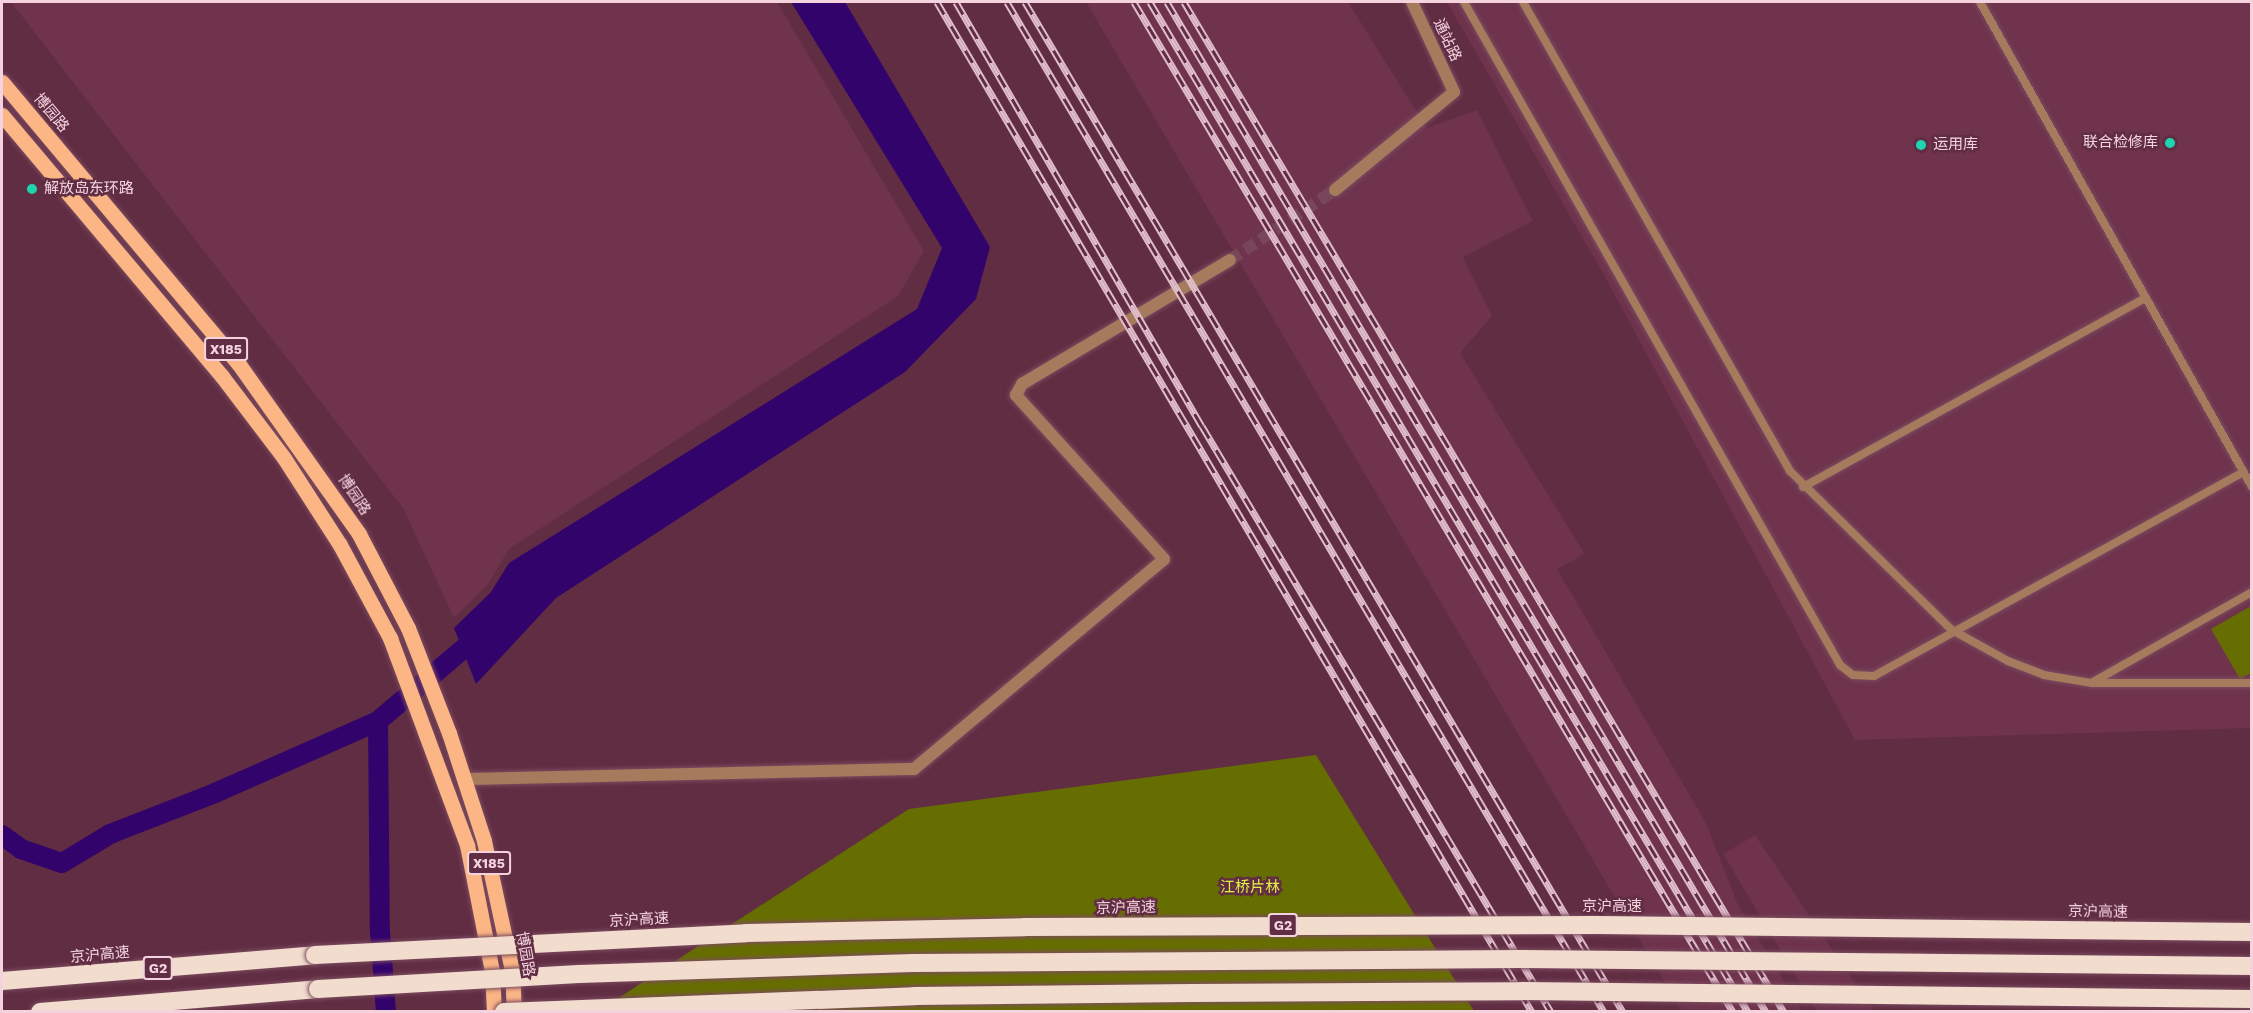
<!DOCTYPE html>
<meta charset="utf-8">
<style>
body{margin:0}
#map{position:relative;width:2253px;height:1013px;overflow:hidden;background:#612d43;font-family:"Work Sans","Noto Sans SC",sans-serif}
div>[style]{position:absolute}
.built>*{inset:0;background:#6f334d}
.green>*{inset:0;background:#676e01}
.water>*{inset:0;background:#33036c}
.canal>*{height:20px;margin:-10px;padding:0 10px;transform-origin:10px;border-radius:10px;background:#33036c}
.minor-tunnel>*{height:12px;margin-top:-6px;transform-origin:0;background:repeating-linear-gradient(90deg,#77465a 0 12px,transparent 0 18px)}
.roads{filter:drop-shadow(0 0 2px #7b4b5f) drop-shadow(0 0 2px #7b4b5f)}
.service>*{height:8px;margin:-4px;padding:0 4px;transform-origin:4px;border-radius:4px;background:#a57a5d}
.minor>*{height:12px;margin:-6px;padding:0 6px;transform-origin:6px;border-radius:6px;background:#a57a5d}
.primary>*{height:15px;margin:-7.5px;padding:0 7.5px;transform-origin:7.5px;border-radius:7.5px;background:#fcb585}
.motorway>*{height:18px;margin:-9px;padding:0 9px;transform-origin:9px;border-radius:9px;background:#f2dcce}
.rail>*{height:7px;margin-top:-3.5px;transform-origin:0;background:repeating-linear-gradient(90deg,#612d43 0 14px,#e0bdca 0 28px);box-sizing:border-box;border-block:2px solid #e0bdca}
.bridges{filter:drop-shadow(0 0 2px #7b4b5f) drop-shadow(0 0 2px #7b4b5f)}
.motorway-bridge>*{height:18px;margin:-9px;padding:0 9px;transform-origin:9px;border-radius:9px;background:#f2dcce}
.dots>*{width:16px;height:16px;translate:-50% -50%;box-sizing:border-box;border:3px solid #612d43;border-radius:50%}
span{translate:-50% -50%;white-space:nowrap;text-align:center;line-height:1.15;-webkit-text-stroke:5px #612d43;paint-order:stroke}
.shield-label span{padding:2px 4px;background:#612d43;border:2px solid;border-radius:4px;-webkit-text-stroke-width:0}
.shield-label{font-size:14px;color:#f4d3df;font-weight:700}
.street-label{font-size:15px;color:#f4d3df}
.poi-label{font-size:15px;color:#f4d3df}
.right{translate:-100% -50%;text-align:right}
.left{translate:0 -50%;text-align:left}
.park-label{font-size:15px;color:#e0ef47}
.frame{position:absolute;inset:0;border:3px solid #f4d3df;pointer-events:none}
</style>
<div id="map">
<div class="built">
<div style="clip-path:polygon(11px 2px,777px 2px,924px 251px,898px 296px,509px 549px,488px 584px,454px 618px,403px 508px)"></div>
<div style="clip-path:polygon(1086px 2px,1348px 2px,1427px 128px,1477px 110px,1533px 221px,1463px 257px,1492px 316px,1460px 353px,1585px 554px,1557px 569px,1706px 823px,1738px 905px,1802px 1011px,1682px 1011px)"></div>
<div style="clip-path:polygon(1447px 2px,2251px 2px,2251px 728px,1855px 740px,1604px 275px)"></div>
<div style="clip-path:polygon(1755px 835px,1874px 1011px,1817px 1011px,1723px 854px)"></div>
</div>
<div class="green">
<div style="clip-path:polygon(2251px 606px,2251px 673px,2240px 679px,2211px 629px)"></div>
<div style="clip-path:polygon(1316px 755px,1474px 1011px,597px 1012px,909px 809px)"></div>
</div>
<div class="water">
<div style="clip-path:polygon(791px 2px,845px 2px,990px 247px,976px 299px,905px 372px,556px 598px,476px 684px,454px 628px,491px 592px,509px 563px,917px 309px,942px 248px)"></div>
</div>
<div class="canal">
<div style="left:378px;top:721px;width:210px;rotate:89.5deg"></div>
<div style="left:380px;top:931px;width:81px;rotate:85.8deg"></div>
<div style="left:2px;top:835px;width:24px;rotate:36deg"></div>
<div style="left:21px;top:849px;width:43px;rotate:18.9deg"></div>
<div style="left:62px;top:863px;width:56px;rotate:-31.1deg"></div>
<div style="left:110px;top:834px;width:113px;rotate:-21.3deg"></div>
<div style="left:215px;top:793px;width:178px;rotate:-23.8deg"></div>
<div style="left:378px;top:721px;width:135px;rotate:-40.2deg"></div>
</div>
<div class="minor-tunnel">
<div style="left:1230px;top:260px;width:126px;rotate:-33.7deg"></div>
</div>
<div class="roads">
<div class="service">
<div style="left:1464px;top:2px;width:762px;rotate:60.44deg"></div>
<div style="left:1840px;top:665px;width:16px;rotate:38deg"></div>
<div style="left:1853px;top:675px;width:21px;rotate:3deg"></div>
<div style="left:1874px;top:676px;width:422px;rotate:-28.9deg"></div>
<div style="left:1523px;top:2px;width:540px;rotate:60.35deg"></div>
<div style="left:1790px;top:471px;width:227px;rotate:44.5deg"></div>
<div style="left:1952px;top:630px;width:64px;rotate:29deg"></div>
<div style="left:2008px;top:661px;width:39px;rotate:21deg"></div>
<div style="left:2044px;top:675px;width:49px;rotate:9.5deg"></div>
<div style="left:2092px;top:683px;width:160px"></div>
<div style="left:1980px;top:2px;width:556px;rotate:60.72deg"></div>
<div style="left:1803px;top:487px;width:389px;rotate:-28.9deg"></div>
<div style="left:2093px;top:682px;width:183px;rotate:-29.5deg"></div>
</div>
<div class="minor">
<div style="left:1335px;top:190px;width:154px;rotate:-39.5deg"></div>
<div style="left:1454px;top:92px;width:99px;rotate:-115deg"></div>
<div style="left:464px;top:779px;width:450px;rotate:-1.3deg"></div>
<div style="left:914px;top:769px;width:326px;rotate:-40deg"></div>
<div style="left:1164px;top:559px;width:221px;rotate:-132.1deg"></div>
<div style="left:1016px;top:395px;width:13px;rotate:-61deg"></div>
<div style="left:1022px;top:384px;width:242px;rotate:-30.8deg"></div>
</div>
<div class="primary">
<div style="left:2px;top:82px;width:367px;rotate:50deg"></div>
<div style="left:238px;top:363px;width:209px;rotate:54.7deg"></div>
<div style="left:359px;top:534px;width:106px;rotate:62.5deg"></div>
<div style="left:408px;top:628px;width:113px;rotate:68.7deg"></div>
<div style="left:449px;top:733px;width:114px;rotate:72deg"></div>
<div style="left:484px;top:841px;width:132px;rotate:77.8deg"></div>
<div style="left:512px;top:970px;width:42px;rotate:87.3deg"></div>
<div style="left:2px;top:115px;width:340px;rotate:49.9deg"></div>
<div style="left:221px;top:375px;width:104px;rotate:52.8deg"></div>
<div style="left:284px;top:458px;width:103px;rotate:57.2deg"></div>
<div style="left:340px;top:545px;width:106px;rotate:61.7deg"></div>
<div style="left:390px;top:638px;width:221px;rotate:69.6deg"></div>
<div style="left:467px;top:845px;width:128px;rotate:78.8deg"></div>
<div style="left:492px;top:971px;width:41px;rotate:87.2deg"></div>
</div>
<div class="motorway">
<div style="left:2px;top:981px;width:314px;rotate:-4.7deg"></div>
<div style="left:40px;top:1012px;width:279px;rotate:-4.7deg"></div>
</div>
</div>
<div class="rail">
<div style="left:937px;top:2px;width:1172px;rotate:59.5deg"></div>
<div style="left:956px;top:2px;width:490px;rotate:59.9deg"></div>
<div style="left:1202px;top:426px;width:682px;rotate:59.22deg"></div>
<div style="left:1007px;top:2px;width:1173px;rotate:59.41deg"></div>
<div style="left:1025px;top:2px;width:1174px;rotate:59.37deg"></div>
<div style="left:1134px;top:2px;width:1174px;rotate:59.33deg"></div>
<div style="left:1150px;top:2px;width:1174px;rotate:59.37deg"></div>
<div style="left:1167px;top:2px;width:1174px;rotate:59.33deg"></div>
<div style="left:1184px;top:2px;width:1175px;rotate:59.29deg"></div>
</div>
<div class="bridges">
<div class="motorway-bridge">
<div style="left:315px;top:955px;width:432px;rotate:-2.9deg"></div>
<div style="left:746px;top:933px;width:278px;rotate:-1.2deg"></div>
<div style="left:1024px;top:927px;width:573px;rotate:-0.2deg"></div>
<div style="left:1597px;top:925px;width:655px;rotate:0.61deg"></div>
<div style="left:318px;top:989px;width:261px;rotate:-3.3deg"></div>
<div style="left:579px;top:974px;width:334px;rotate:-1.9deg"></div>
<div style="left:913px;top:963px;width:609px;rotate:-0.38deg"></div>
<div style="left:1522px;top:959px;width:730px;rotate:0.55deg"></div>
<div style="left:504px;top:1012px;width:410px;rotate:-2.2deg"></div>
<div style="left:914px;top:996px;width:278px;rotate:-0.6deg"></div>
<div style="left:1192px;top:993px;width:330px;rotate:-0.3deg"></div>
<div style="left:1522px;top:991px;width:730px;rotate:0.63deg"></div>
</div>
</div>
<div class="dots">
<div style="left:2170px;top:143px;background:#1dd5b1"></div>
<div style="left:1921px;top:145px;background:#1dd5b1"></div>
<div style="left:32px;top:189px;background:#1dd5b1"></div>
</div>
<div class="shield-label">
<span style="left:226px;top:349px">X185</span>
<span style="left:489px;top:863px">X185</span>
<span style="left:1283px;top:925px">G2</span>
<span style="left:158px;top:968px">G2</span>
</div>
<div class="street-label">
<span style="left:1447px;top:40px;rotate:65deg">通站路</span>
<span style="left:51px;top:113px;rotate:50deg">博园路</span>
<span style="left:354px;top:495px;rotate:56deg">博园路</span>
<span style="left:1612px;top:907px">京沪高速</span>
<span style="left:1126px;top:908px;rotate:-1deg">京沪高速</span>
<span style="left:2098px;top:912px;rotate:1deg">京沪高速</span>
<span style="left:639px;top:920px;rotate:-3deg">京沪高速</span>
<span style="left:525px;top:954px;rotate:80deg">博园路</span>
<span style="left:100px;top:955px;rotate:-5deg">京沪高速</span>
</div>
<div class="poi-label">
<span class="right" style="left:2158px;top:143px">联合检修库</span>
<span class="left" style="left:1933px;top:145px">运用库</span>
<span class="left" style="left:44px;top:189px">解放岛东环路</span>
</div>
<div class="park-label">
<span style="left:1250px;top:888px">江桥片林</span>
</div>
<div class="frame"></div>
</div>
